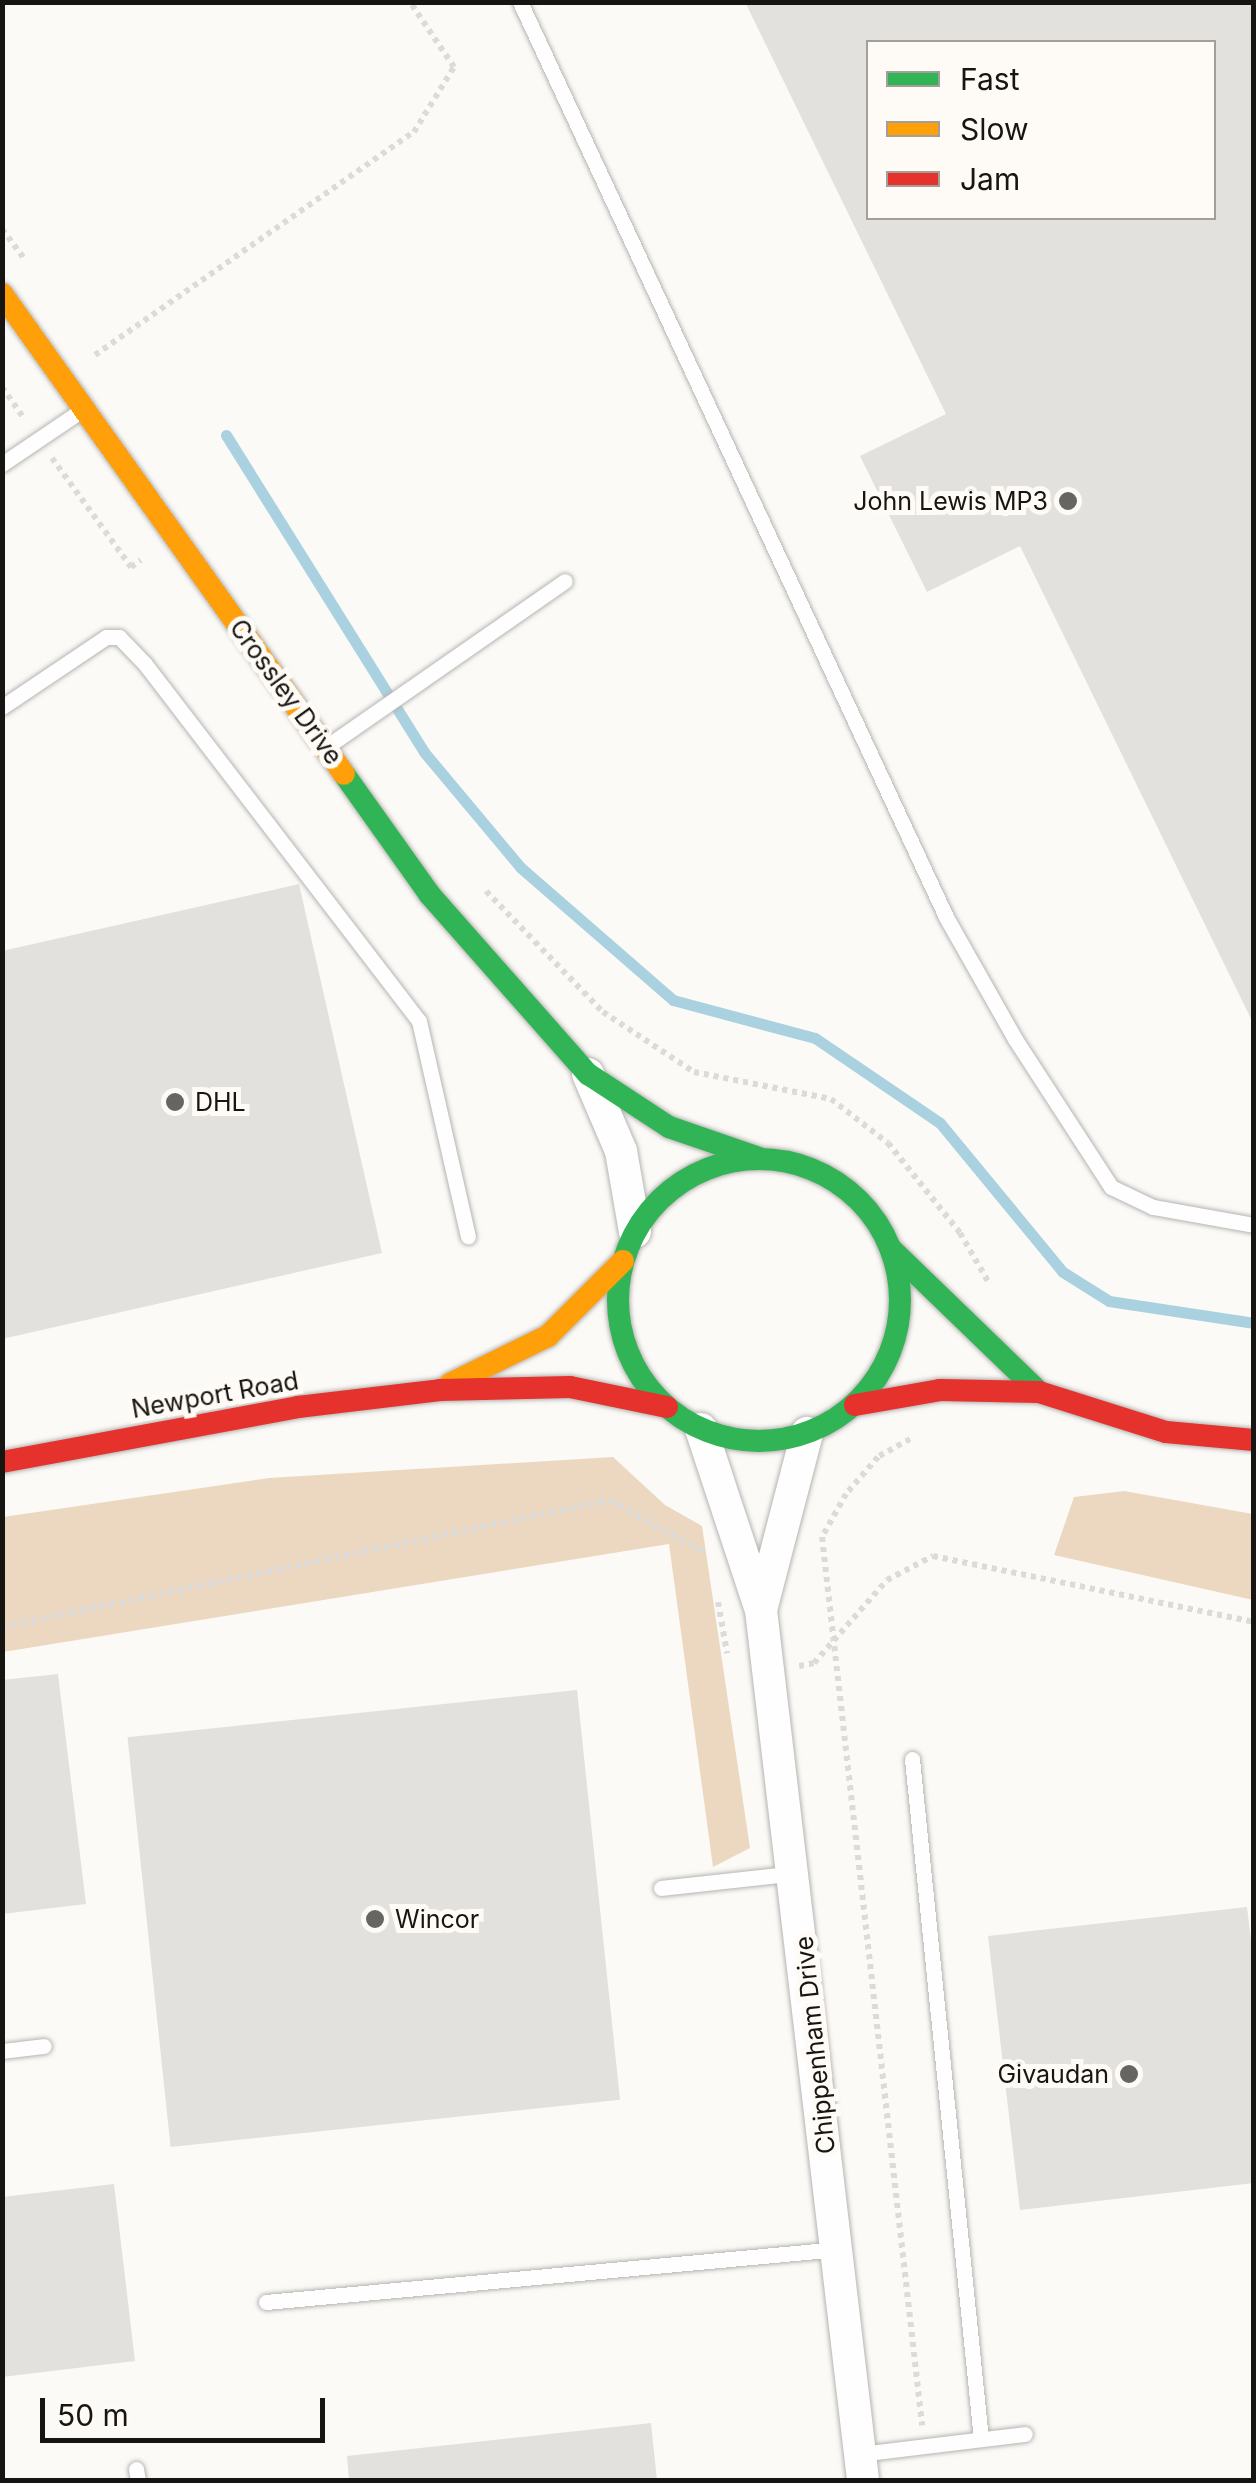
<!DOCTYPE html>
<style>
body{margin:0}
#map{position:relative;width:1256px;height:2483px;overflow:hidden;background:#fcfaf7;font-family:Inter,sans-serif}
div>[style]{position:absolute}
.forest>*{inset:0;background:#ecd8c0}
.stream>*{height:11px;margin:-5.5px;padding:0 5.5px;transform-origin:5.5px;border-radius:5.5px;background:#a9d1df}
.building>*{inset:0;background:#e3e1de;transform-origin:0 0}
.path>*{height:6px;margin-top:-3px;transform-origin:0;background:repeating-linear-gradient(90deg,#dcdbdb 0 5px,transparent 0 10px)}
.roads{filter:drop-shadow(0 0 2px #b6b4b2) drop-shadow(0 0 2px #b6b4b2)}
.lane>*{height:15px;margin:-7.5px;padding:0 7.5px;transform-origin:7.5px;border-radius:7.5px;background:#fffefe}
.street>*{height:32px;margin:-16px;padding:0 16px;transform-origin:16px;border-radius:16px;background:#fffefe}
.fast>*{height:22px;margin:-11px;padding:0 11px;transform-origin:11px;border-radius:11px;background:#30b455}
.fast>.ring{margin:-11px;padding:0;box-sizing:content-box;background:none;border:22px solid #30b455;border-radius:50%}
.slow>*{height:22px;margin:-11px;padding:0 11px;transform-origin:11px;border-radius:11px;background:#ff9f0a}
.jam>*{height:22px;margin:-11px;padding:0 11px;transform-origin:11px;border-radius:11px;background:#e5322d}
.dots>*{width:28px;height:28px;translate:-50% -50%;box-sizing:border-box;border:5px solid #fefaf5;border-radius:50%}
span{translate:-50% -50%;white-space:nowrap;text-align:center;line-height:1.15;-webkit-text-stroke:10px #fefaf5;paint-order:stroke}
.poi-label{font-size:25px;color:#171512}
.right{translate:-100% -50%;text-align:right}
.left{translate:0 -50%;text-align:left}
.street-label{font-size:25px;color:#171512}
.frame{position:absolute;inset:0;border:5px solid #171512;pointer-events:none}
.legend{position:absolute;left:866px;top:40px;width:350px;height:180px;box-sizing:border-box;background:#fefaf5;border:2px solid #a29e9a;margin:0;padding:12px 18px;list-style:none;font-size:30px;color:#171512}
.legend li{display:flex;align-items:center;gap:20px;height:50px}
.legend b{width:50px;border:2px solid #a29e9a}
.scale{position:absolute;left:40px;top:2398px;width:285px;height:45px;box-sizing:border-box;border:5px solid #171512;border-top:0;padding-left:12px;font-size:30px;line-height:35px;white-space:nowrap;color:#171512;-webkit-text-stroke:8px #fefaf5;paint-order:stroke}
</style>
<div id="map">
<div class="forest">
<div style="clip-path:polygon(613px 1457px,665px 1505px,702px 1526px,750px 1848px,713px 1867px,669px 1544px,3px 1652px,3px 1517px,269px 1478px)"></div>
<div style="clip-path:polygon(1124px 1491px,1253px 1514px,1253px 1600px,1054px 1555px,1074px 1497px)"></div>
</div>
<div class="stream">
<div style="left:226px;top:435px;width:374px;rotate:58deg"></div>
<div style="left:424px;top:752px;width:150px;rotate:50.1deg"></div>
<div style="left:520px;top:867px;width:203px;rotate:41deg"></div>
<div style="left:673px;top:1000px;width:147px;rotate:15deg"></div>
<div style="left:815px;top:1038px;width:151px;rotate:34.2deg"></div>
<div style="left:940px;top:1123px;width:193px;rotate:50.5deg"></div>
<div style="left:1063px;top:1272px;width:54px;rotate:32.2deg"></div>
<div style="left:1109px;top:1301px;width:147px;rotate:8.6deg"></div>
</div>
<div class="building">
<div style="clip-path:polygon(evenodd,745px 2px,1254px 2px,1254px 1025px,1020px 546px,927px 592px,860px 456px,946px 414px,745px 2px,868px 42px,1214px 42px,1214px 218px,868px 218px,868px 42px)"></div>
<div style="clip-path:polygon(299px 884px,382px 1253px,2px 1339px,2px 951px)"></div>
<div style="clip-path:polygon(58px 1674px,86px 1904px,2px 1914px,2px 1680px)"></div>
<div style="left:577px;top:1690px;width:412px;height:452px;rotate:84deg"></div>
<div style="clip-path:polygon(1247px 1907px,1254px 1965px,1254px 2183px,1020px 2210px,988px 1936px)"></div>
<div style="clip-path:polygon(114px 2184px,135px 2361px,2px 2377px,2px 2197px)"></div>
<div style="clip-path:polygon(651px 2423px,657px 2480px,349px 2480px,347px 2456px)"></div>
</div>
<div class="path">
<div style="left:2px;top:229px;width:38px;rotate:53deg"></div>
<div style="left:95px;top:355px;width:389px;rotate:-35deg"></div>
<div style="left:414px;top:132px;width:76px;rotate:-58.4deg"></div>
<div style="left:454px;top:67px;width:78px;rotate:-124.1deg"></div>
<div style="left:2px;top:387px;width:39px;rotate:55deg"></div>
<div style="left:52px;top:458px;width:135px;rotate:54.1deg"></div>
<div style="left:131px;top:567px;width:12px;rotate:-35deg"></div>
<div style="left:486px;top:891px;width:168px;rotate:46deg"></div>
<div style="left:603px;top:1012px;width:109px;rotate:33.4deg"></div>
<div style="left:694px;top:1072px;width:140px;rotate:11.1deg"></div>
<div style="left:831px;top:1099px;width:72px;rotate:37.7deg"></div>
<div style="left:888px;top:1143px;width:115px;rotate:51.3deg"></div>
<div style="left:960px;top:1233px;width:58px;rotate:59.9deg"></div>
<div style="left:910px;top:1439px;width:37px;rotate:151deg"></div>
<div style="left:878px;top:1457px;width:49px;rotate:130.9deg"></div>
<div style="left:846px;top:1494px;width:49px;rotate:119.2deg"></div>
<div style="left:822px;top:1537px;width:894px;rotate:83.57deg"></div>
<div style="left:718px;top:1602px;width:52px;rotate:80deg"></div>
<div style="left:2px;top:1627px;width:621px;rotate:-11.8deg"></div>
<div style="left:610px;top:1500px;width:109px;rotate:29.2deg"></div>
<div style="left:799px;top:1666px;width:15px;rotate:-11deg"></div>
<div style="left:814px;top:1663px;width:111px;rotate:-48.7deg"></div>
<div style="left:887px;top:1580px;width:52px;rotate:-27.6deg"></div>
<div style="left:933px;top:1556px;width:328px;rotate:11.6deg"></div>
</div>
<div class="roads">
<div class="lane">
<div style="left:520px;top:2px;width:1009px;rotate:65.03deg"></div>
<div style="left:946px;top:917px;width:140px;rotate:60.5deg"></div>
<div style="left:1015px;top:1039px;width:176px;rotate:57deg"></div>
<div style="left:1111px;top:1187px;width:47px;rotate:25.5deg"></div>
<div style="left:1153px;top:1207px;width:103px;rotate:10.1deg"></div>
<div style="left:2px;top:464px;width:97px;rotate:-34deg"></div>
<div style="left:2px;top:707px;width:125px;rotate:-33.9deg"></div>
<div style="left:106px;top:637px;width:13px"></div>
<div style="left:119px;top:637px;width:37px;rotate:46deg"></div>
<div style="left:145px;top:664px;width:450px;rotate:52.5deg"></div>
<div style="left:419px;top:1021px;width:221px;rotate:77.2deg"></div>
<div style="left:329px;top:745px;width:287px;rotate:-34.8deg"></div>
<div style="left:912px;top:1759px;width:683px;rotate:84.21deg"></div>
<div style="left:661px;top:1888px;width:136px;rotate:-6.3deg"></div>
<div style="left:2px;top:2051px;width:42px;rotate:-6.8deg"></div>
<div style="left:266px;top:2302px;width:574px;rotate:-5.29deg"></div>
<div style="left:860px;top:2454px;width:166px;rotate:-6.9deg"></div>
<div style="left:136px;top:2469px;width:11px;rotate:80deg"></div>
</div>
<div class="street">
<div style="left:588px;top:1074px;width:84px;rotate:66.8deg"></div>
<div style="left:621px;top:1151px;width:82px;rotate:80.2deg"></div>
<div style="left:701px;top:1429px;width:191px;rotate:71.7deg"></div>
<div style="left:761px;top:1610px;width:876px;rotate:83.31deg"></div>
<div style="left:761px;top:1610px;width:183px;rotate:-75.4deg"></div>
</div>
<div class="fast">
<div style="left:344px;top:774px;width:148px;rotate:54.6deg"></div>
<div style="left:430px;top:895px;width:239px;rotate:48.6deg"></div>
<div style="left:588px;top:1074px;width:97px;rotate:33.2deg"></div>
<div style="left:669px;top:1127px;width:95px;rotate:19deg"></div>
<div class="ring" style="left:618px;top:1159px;width:260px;height:260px"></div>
<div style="left:891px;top:1249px;width:206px;rotate:44deg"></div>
</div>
<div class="slow">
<div style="left:2px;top:294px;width:589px;rotate:54.53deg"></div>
<div style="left:450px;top:1384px;width:109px;rotate:-26.1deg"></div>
<div style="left:548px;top:1336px;width:106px;rotate:-45deg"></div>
</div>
<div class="jam">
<div style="left:855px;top:1405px;width:86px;rotate:-10deg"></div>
<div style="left:940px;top:1390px;width:99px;rotate:1.2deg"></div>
<div style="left:1039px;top:1392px;width:133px;rotate:17.5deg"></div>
<div style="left:1166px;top:1432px;width:88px;rotate:5.2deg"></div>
<div style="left:2px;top:1462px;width:301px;rotate:-10.5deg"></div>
<div style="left:298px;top:1407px;width:143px;rotate:-6.8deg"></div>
<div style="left:440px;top:1390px;width:130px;rotate:-1.3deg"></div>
<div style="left:570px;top:1387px;width:99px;rotate:11.7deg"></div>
</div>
</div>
<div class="dots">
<div style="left:1068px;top:501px;background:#676562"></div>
<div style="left:175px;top:1102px;background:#676562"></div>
<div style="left:375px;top:1919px;background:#676562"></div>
<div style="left:1129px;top:2074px;background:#676562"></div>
</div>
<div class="poi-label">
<span class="right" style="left:1048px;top:501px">John Lewis MP3</span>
<span class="left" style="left:195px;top:1102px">DHL</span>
<span class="left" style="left:395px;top:1919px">Wincor</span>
<span class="right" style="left:1109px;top:2074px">Givaudan</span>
</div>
<div class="street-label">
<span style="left:286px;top:692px;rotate:54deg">Crossley Drive</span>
<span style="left:215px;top:1395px;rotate:-10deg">Newport Road</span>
<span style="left:815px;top:2045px;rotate:-96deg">Chippenham Drive</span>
</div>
<div class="frame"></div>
<ul class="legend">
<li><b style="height:12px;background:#30b455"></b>Fast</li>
<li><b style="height:12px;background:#ff9f0a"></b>Slow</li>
<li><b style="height:12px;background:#e5322d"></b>Jam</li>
</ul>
<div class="scale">50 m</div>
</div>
